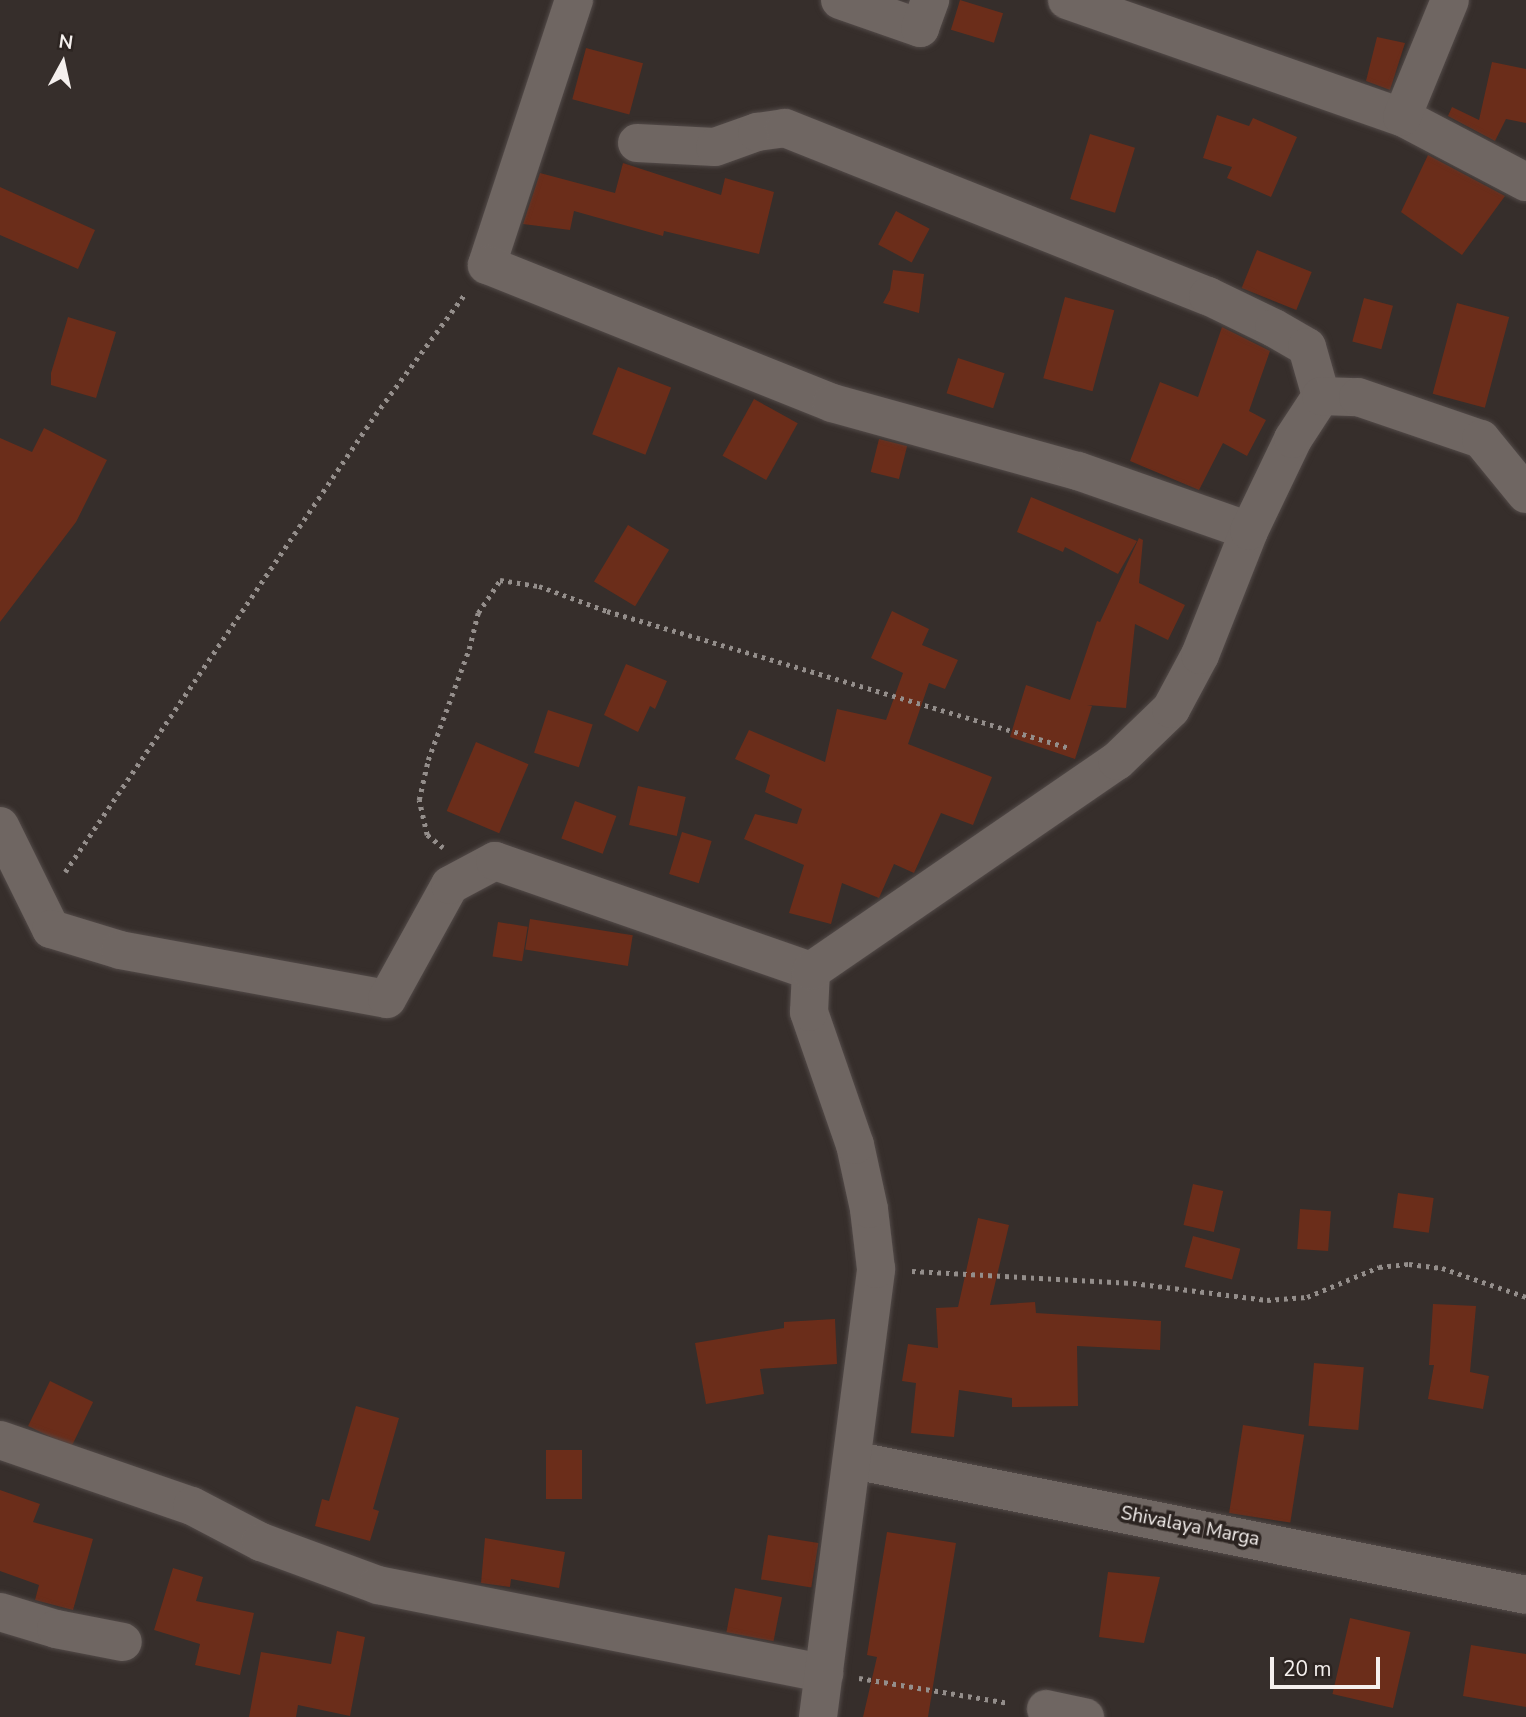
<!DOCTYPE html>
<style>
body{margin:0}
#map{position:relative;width:1526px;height:1717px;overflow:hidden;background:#362e2b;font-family:"Nunito Sans",sans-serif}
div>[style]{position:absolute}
.building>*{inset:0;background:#6b2d1a;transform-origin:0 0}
.path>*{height:4.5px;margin-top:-2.25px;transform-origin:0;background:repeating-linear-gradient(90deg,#948e8b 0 3.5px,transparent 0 8.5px)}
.roads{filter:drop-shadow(0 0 2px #524a48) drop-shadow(0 0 2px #524a48)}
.minor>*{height:38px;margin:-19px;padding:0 19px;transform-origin:19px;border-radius:19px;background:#6f6662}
span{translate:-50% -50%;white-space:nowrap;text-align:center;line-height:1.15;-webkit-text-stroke:7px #2c2421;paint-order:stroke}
.street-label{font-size:19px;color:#f5f0ee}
.north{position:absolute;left:28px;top:28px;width:70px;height:70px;-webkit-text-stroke:5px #2c2421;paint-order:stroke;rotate:8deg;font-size:19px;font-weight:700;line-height:28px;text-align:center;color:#f5f0ee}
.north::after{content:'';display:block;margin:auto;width:24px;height:32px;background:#f5f0ee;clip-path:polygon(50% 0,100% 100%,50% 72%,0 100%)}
.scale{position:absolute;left:1270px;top:1657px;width:110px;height:32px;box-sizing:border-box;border:4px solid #f5f0ee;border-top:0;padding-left:9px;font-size:21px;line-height:24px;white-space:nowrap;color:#f5f0ee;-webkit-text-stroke:5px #2c2421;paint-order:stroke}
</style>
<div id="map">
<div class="building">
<div style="left:960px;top:0;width:45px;height:31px;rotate:17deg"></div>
<div style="clip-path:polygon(1377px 37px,1405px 43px,1390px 90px,1366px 81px)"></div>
<div style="left:586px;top:48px;width:59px;height:53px;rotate:15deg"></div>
<div style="clip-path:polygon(1492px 62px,1526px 69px,1526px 123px,1506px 119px,1495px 141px,1448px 116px,1452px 107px,1479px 120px)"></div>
<div style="clip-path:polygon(1217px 115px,1249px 126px,1253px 118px,1297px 137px,1271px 197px,1227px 178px,1232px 167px,1203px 158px)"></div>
<div style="left:1090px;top:134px;width:47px;height:68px;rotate:17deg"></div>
<div style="clip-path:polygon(1428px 155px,1505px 196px,1462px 255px,1401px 212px)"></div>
<div style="clip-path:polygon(623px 163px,721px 195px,725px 178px,774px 192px,759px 254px,664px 231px,663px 236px,574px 211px,570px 230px,523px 224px,540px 173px,615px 193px)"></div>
<div style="clip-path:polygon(0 187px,95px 230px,78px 269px,0 235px)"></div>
<div style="left:896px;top:211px;width:38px;height:38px;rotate:28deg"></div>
<div style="left:1257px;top:250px;width:59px;height:41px;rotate:22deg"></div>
<div style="clip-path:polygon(893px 270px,924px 274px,919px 313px,883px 303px,890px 290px)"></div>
<div style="left:1065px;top:297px;width:51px;height:84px;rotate:15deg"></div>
<div style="left:1364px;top:298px;width:30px;height:45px;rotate:15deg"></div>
<div style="left:1457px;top:303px;width:54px;height:94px;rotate:15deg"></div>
<div style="clip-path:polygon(68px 317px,116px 332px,96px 398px,51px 385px,51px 373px)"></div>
<div style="clip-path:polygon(1222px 327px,1270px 351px,1249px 411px,1266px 420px,1247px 456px,1223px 443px,1199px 490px,1130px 461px,1160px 382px,1198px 397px)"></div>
<div style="left:958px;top:358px;width:49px;height:37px;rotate:18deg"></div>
<div style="left:618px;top:367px;width:57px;height:72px;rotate:21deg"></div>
<div style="left:754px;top:399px;width:50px;height:65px;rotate:29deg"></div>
<div style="clip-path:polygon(44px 428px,107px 460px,76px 522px,0 622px,0 438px,32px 452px)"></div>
<div style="left:879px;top:439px;width:29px;height:34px;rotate:14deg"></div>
<div style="clip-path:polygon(1031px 497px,1137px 541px,1118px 574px,1065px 547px,1063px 552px,1017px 532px)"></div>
<div style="left:628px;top:525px;width:48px;height:66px;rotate:31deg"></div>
<div style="clip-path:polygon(1139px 538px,1143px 540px,1139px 583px,1185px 605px,1168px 640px,1135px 624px,1126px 708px,1087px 705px,1092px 706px,1075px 759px,1010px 737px,1026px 685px,1070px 700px,1097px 621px,1100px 622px)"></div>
<div style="clip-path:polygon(892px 611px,929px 629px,922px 645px,958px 660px,945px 689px,929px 683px,908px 744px,992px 777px,973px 825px,941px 813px,914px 873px,894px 864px,879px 898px,842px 883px,831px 924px,789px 913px,804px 865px,744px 839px,755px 814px,797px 824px,802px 809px,765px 792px,770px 775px,735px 759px,749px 730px,825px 762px,837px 709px,886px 720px,903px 673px,871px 658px)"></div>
<div style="clip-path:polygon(626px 664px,667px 681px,655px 709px,650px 706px,638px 732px,604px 715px)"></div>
<div style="left:548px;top:710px;width:47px;height:45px;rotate:18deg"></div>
<div style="left:476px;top:742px;width:57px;height:75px;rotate:23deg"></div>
<div style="left:638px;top:786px;width:49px;height:40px;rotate:13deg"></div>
<div style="left:575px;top:801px;width:44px;height:40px;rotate:20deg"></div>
<div style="left:682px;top:832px;width:31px;height:44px;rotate:17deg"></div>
<div style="left:530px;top:919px;width:104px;height:31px;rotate:9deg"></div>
<div style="left:498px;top:922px;width:30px;height:35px;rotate:9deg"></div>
<div style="left:1193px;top:1184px;width:31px;height:42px;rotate:13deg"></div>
<div style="left:1398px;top:1193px;width:36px;height:35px;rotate:8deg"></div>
<div style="left:1300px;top:1209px;width:31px;height:40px;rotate:4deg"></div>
<div style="clip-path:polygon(978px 1218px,1009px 1225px,990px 1305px,1035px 1302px,1036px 1313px,1161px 1321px,1160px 1350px,1077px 1346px,1078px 1406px,1012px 1407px,1012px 1398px,959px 1390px,954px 1437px,911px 1433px,916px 1383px,902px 1381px,908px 1344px,938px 1348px,936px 1308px,958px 1307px)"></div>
<div style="left:1193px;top:1236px;width:49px;height:32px;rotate:15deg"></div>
<div style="clip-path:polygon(1433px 1304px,1476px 1306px,1470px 1372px,1489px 1376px,1483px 1409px,1428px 1399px,1434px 1365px,1429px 1365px)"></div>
<div style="clip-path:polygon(835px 1319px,837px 1364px,760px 1369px,764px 1394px,706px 1404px,695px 1343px,784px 1328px,784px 1322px)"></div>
<div style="left:1314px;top:1363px;width:50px;height:63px;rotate:5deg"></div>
<div style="left:50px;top:1381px;width:48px;height:50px;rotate:26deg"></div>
<div style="clip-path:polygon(356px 1406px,399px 1418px,373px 1509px,379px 1511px,370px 1541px,315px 1526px,322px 1499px,329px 1501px)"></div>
<div style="left:1243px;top:1425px;width:62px;height:89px;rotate:9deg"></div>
<div style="left:546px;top:1450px;width:36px;height:49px"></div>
<div style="clip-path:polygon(0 1490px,40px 1504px,33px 1522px,93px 1539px,73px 1610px,35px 1600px,39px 1585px,0 1571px)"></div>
<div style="clip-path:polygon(887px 1532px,956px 1543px,928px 1717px,863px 1717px,877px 1657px,867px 1655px)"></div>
<div style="left:768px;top:1535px;width:51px;height:45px;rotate:9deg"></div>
<div style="clip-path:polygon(485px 1538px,565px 1552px,559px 1588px,511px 1579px,510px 1587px,481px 1583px)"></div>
<div style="clip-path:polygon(173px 1568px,203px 1577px,196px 1601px,254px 1613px,240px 1675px,195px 1665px,200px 1644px,154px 1630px)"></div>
<div style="clip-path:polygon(1108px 1572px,1160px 1577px,1144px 1643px,1099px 1637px)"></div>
<div style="left:735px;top:1588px;width:48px;height:45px;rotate:11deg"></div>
<div style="left:1350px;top:1618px;width:62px;height:78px;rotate:13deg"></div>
<div style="clip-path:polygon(337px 1631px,365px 1637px,350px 1716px,298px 1705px,296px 1717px,249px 1717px,261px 1652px,331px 1664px)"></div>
<div style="clip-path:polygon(1471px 1645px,1526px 1654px,1526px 1707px,1463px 1696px)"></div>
</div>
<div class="path">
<div style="left:443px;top:848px;width:21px;rotate:-141deg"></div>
<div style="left:427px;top:835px;width:36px;rotate:-103deg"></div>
<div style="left:419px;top:800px;width:41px;rotate:-77.3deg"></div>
<div style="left:428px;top:760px;width:118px;rotate:-69.7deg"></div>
<div style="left:469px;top:649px;width:37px;rotate:-76deg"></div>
<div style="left:478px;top:613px;width:40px;rotate:-56deg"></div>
<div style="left:500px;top:580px;width:39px;rotate:9deg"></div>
<div style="left:539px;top:586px;width:72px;rotate:20.2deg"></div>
<div style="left:607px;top:611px;width:483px;rotate:16.5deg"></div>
<div style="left:65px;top:872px;width:552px;rotate:-55.85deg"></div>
<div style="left:375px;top:415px;width:149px;rotate:-53.4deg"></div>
<div style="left:912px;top:1271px;width:221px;rotate:3.1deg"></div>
<div style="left:1133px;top:1283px;width:135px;rotate:7.2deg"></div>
<div style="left:1267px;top:1300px;width:40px;rotate:-4.3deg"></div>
<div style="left:1307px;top:1297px;width:78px;rotate:-22.6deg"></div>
<div style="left:1379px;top:1267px;width:30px;rotate:-6deg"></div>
<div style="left:1409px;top:1264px;width:33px;rotate:7deg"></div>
<div style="left:1442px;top:1268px;width:89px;rotate:19deg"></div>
<div style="left:859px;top:1678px;width:152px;rotate:9.5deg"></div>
</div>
<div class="roads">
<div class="minor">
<div style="left:574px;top:0;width:279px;rotate:108.2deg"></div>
<div style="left:487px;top:265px;width:372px;rotate:21.8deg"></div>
<div style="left:832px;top:403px;width:255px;rotate:15.5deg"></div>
<div style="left:1078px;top:471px;width:181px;rotate:19.3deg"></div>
<div style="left:840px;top:0;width:85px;rotate:19.3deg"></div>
<div style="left:920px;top:28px;width:30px;rotate:-70deg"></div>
<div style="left:1067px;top:0;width:355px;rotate:19.3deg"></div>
<div style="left:1402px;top:117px;width:140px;rotate:27.7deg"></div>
<div style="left:1402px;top:117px;width:126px;rotate:-67.7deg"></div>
<div style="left:637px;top:143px;width:78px;rotate:2.9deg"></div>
<div style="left:715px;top:147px;width:45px;rotate:-19.7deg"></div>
<div style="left:757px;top:132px;width:28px;rotate:-8deg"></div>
<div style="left:785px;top:128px;width:455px;rotate:21.7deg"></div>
<div style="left:1208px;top:296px;width:73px;rotate:25.9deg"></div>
<div style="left:1274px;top:328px;width:38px;rotate:30deg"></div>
<div style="left:1307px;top:347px;width:51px;rotate:74.1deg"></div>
<div style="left:0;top:826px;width:115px;rotate:63.7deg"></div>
<div style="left:51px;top:929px;width:72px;rotate:16.9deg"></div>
<div style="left:120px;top:950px;width:271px;rotate:10.4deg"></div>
<div style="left:387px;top:999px;width:130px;rotate:-61.1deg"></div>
<div style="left:450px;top:885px;width:51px;rotate:-28.1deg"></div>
<div style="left:495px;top:861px;width:335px;rotate:19.2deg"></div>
<div style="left:0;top:1440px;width:203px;rotate:19deg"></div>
<div style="left:192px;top:1506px;width:78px;rotate:27.6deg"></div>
<div style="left:261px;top:1542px;width:125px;rotate:20.2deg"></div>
<div style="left:378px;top:1585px;width:455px;rotate:11.2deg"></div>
<div style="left:853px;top:1460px;width:686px;rotate:11.34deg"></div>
<div style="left:0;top:1612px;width:59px;rotate:16.9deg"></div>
<div style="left:56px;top:1629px;width:68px;rotate:11deg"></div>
<div style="left:1046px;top:1709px;width:40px;rotate:12deg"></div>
<div style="left:818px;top:1717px;width:452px;rotate:-82.6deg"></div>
<div style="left:876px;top:1269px;width:60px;rotate:-96.7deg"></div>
<div style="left:869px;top:1209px;width:66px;rotate:-102.3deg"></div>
<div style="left:855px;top:1145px;width:141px;rotate:-109.1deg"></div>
<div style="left:809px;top:1012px;width:41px;rotate:-87.2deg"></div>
<div style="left:811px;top:971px;width:371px;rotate:-34.5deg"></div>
<div style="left:1117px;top:761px;width:75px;rotate:-43.9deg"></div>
<div style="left:1171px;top:709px;width:61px;rotate:-61.8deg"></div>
<div style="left:1200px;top:655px;width:133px;rotate:-68.4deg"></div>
<div style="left:1249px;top:531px;width:102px;rotate:-64.4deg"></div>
<div style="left:1293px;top:439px;width:51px;rotate:-56.9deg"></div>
<div style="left:1321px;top:396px;width:37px;rotate:2deg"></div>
<div style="left:1358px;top:397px;width:130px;rotate:18.9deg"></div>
<div style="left:1481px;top:439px;width:71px;rotate:50.7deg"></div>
</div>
</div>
<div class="street-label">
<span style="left:1190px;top:1527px;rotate:11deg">Shivalaya Marga</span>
</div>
<div class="north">N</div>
<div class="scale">20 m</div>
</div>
